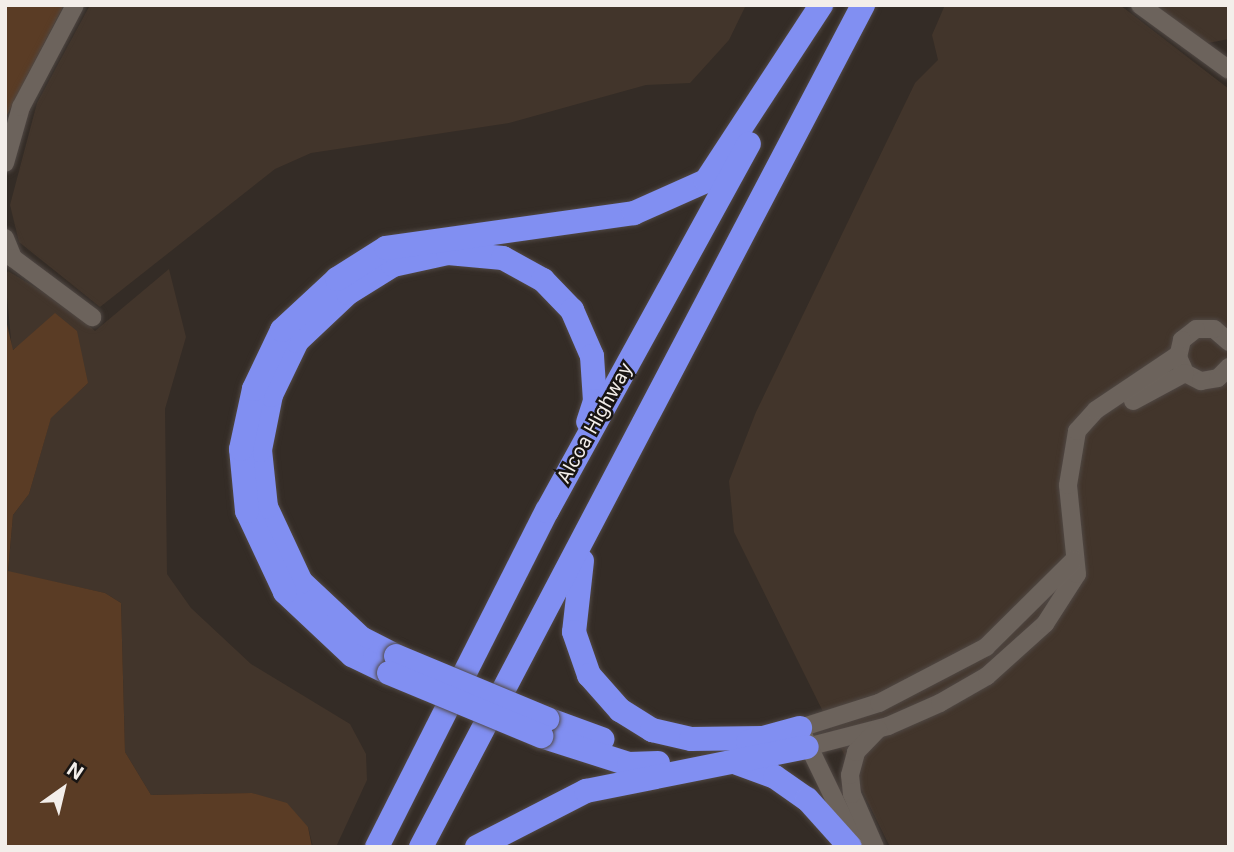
<!DOCTYPE html>
<style>
body{margin:0}
#map{position:relative;width:1234px;height:852px;overflow:hidden;background:#342c26;font-family:Inter,sans-serif}
div>[style]{position:absolute}
.built>*{inset:0;background:#42352b}
.green>*{inset:0;background:#5a3c25}
.roads{filter:drop-shadow(0 0 2px #504844) drop-shadow(0 0 2px #504844)}
.minor>*{height:18px;margin:-9px;padding:0 9px;transform-origin:9px;border-radius:9px;background:#6c635c}
.highway>*{height:24px;margin:-12px;padding:0 12px;transform-origin:12px;border-radius:12px;background:#818ff2}
.bridges{filter:drop-shadow(0 0 2px #504844) drop-shadow(0 0 2px #504844)}
.highway-bridge>*{height:24px;margin:-12px;padding:0 12px;transform-origin:12px;border-radius:12px;background:#818ff2}
span{translate:-50% -50%;white-space:nowrap;text-align:center;line-height:1.15;-webkit-text-stroke:5px #191513;paint-order:stroke}
.street-label{font-size:19px;color:#f3eeea}
.frame{position:absolute;inset:0;border:7px solid #f3eeea;pointer-events:none}
.north{position:absolute;left:28px;top:754px;width:70px;height:70px;-webkit-text-stroke:5px #191513;paint-order:stroke;rotate:34deg;font-size:19px;font-weight:700;line-height:28px;text-align:center;color:#f3eeea}
.north::after{content:'';display:block;margin:auto;width:24px;height:32px;background:#f3eeea;clip-path:polygon(50% 0,100% 100%,50% 72%,0 100%)}
</style>
<div id="map">
<div class="built">
<div style="clip-path:polygon(90px 5px,746px 5px,729px 40px,690px 83px,646px 85px,509px 123px,311px 153px,275px 169px,100px 307px,19px 242px,10px 205px,37px 103px)"></div>
<div style="clip-path:polygon(945px 5px,1120px 5px,1229px 89px,1229px 847px,890px 847px,734px 532px,729px 481px,756px 412px,915px 83px,938px 60px,932px 35px)"></div>
<div style="clip-path:polygon(1151px 5px,1229px 5px,1229px 39px,1208px 43px,1192px 36px)"></div>
<div style="clip-path:polygon(169px 269px,186px 337px,165px 409px,167px 574px,191px 608px,251px 664px,350px 724px,366px 754px,367px 780px,336px 847px,313px 847px,308px 827px,252px 793px,151px 795px,125px 752px,121px 603px,105px 593px,8px 572px,13px 515px,29px 494px,51px 417px,88px 383px,34px 337px,12px 350px,5px 276px,8px 271px,73px 310px,95px 331px)"></div>
</div>
<div class="green">
<div style="clip-path:polygon(5px 5px,64px 5px,5px 119px)"></div>
<div style="clip-path:polygon(55px 313px,77px 331px,88px 383px,51px 418px,29px 494px,13px 515px,8px 571px,105px 593px,121px 603px,125px 752px,151px 795px,252px 793px,287px 803px,308px 827px,312px 847px,5px 847px,5px 316px,13px 350px)"></div>
</div>
<div class="roads">
<div class="minor">
<div style="left:1140px;top:5px;width:110px;rotate:36.1deg"></div>
<div style="left:5px;top:163px;width:58px;rotate:-74.1deg"></div>
<div style="left:21px;top:107px;width:115px;rotate:-62.1deg"></div>
<div style="left:5px;top:238px;width:22px;rotate:68deg"></div>
<div style="left:13px;top:258px;width:99px;rotate:36.8deg"></div>
<div style="left:1229px;top:342px;width:20px;rotate:-139deg"></div>
<div style="left:1214px;top:329px;width:18px;rotate:180deg"></div>
<div style="left:1196px;top:329px;width:18px;rotate:142deg"></div>
<div style="left:1182px;top:340px;width:17px;rotate:103deg"></div>
<div style="left:1178px;top:357px;width:17px;rotate:66deg"></div>
<div style="left:1185px;top:373px;width:18px;rotate:27deg"></div>
<div style="left:1201px;top:381px;width:17px;rotate:-10deg"></div>
<div style="left:1218px;top:378px;width:16px;rotate:-45deg"></div>
<div style="left:1133px;top:401px;width:59px;rotate:-28.3deg"></div>
<div style="left:807px;top:747px;width:84px;rotate:-14.5deg"></div>
<div style="left:888px;top:726px;width:57px;rotate:-23.9deg"></div>
<div style="left:940px;top:703px;width:54px;rotate:-29.9deg"></div>
<div style="left:987px;top:676px;width:78px;rotate:-41.9deg"></div>
<div style="left:1045px;top:624px;width:59px;rotate:-57.4deg"></div>
<div style="left:1077px;top:574px;width:89px;rotate:-95.8deg"></div>
<div style="left:1068px;top:485px;width:55px;rotate:-80.5deg"></div>
<div style="left:1077px;top:431px;width:28px;rotate:-48deg"></div>
<div style="left:1096px;top:410px;width:99px;rotate:-33.9deg"></div>
<div style="left:856px;top:844px;width:129px;rotate:-115.8deg"></div>
<div style="left:800px;top:728px;width:83px;rotate:-17.6deg"></div>
<div style="left:879px;top:703px;width:121px;rotate:-27.6deg"></div>
<div style="left:986px;top:647px;width:124px;rotate:-44.7deg"></div>
<div style="left:875px;top:847px;width:58px;rotate:-113.5deg"></div>
<div style="left:852px;top:794px;width:19px;rotate:-96deg"></div>
<div style="left:850px;top:775px;width:24px;rotate:-75deg"></div>
<div style="left:856px;top:752px;width:32px;rotate:-46deg"></div>
</div>
<div class="highway">
<div style="left:582px;top:561px;width:71px;rotate:96.4deg"></div>
<div style="left:574px;top:632px;width:46px;rotate:70.8deg"></div>
<div style="left:589px;top:675px;width:47px;rotate:48.5deg"></div>
<div style="left:620px;top:710px;width:38px;rotate:32deg"></div>
<div style="left:652px;top:730px;width:40px;rotate:13deg"></div>
<div style="left:691px;top:739px;width:72px;rotate:-0.8deg"></div>
<div style="left:396px;top:656px;width:38px;rotate:-153deg"></div>
<div style="left:362px;top:639px;width:83px;rotate:-136.9deg"></div>
<div style="left:301px;top:582px;width:83px;rotate:-115deg"></div>
<div style="left:266px;top:507px;width:57px;rotate:-96deg"></div>
<div style="left:260px;top:450px;width:56px;rotate:-78.7deg"></div>
<div style="left:271px;top:395px;width:60px;rotate:-64.3deg"></div>
<div style="left:297px;top:341px;width:70px;rotate:-43.3deg"></div>
<div style="left:348px;top:293px;width:53px;rotate:-31.9deg"></div>
<div style="left:393px;top:265px;width:56px;rotate:-12.3deg"></div>
<div style="left:448px;top:253px;width:55px;rotate:5.2deg"></div>
<div style="left:503px;top:258px;width:46px;rotate:28.8deg"></div>
<div style="left:543px;top:280px;width:42px;rotate:46deg"></div>
<div style="left:572px;top:310px;width:50px;rotate:66.5deg"></div>
<div style="left:592px;top:356px;width:45px;rotate:86.2deg"></div>
<div style="left:595px;top:401px;width:22px;rotate:108deg"></div>
<div style="left:389px;top:673px;width:41px;rotate:-154.1deg"></div>
<div style="left:352px;top:655px;width:92px;rotate:-136.8deg"></div>
<div style="left:285px;top:592px;width:89px;rotate:-115.1deg"></div>
<div style="left:247px;top:511px;width:62px;rotate:-95.5deg"></div>
<div style="left:241px;top:449px;width:61px;rotate:-77.8deg"></div>
<div style="left:254px;top:389px;width:65px;rotate:-64.6deg"></div>
<div style="left:282px;top:330px;width:75px;rotate:-42.8deg"></div>
<div style="left:337px;top:279px;width:58px;rotate:-32.3deg"></div>
<div style="left:386px;top:248px;width:250px;rotate:-8deg"></div>
<div style="left:634px;top:213px;width:79px;rotate:-24deg"></div>
<div style="left:706px;top:181px;width:210px;rotate:-56.8deg"></div>
<div style="left:547px;top:719px;width:59px;rotate:20deg"></div>
<div style="left:541px;top:736px;width:92px;rotate:17.7deg"></div>
<div style="left:629px;top:764px;width:29px;rotate:-2deg"></div>
<div style="left:748px;top:742px;width:54px;rotate:-15.1deg"></div>
<div style="left:737px;top:763px;width:40px;rotate:20.2deg"></div>
<div style="left:775px;top:777px;width:39px;rotate:35deg"></div>
<div style="left:807px;top:799px;width:64px;rotate:48.1deg"></div>
<div style="left:377px;top:847px;width:377px;rotate:-63.2deg"></div>
<div style="left:547px;top:511px;width:419px;rotate:-61.2deg"></div>
<div style="left:421px;top:847px;width:951px;rotate:-62.3deg"></div>
<div style="left:477px;top:847px;width:123px;rotate:-27.2deg"></div>
<div style="left:586px;top:791px;width:225px;rotate:-11.3deg"></div>
</div>
</div>
<div class="bridges">
<div class="highway-bridge">
<div style="left:396px;top:656px;width:164px;rotate:22.6deg"></div>
<div style="left:389px;top:673px;width:165px;rotate:22.5deg"></div>
</div>
</div>
<div class="street-label">
<span style="left:595px;top:423px;rotate:-61deg">Alcoa Highway</span>
</div>
<div class="frame"></div>
<div class="north">N</div>
</div>
